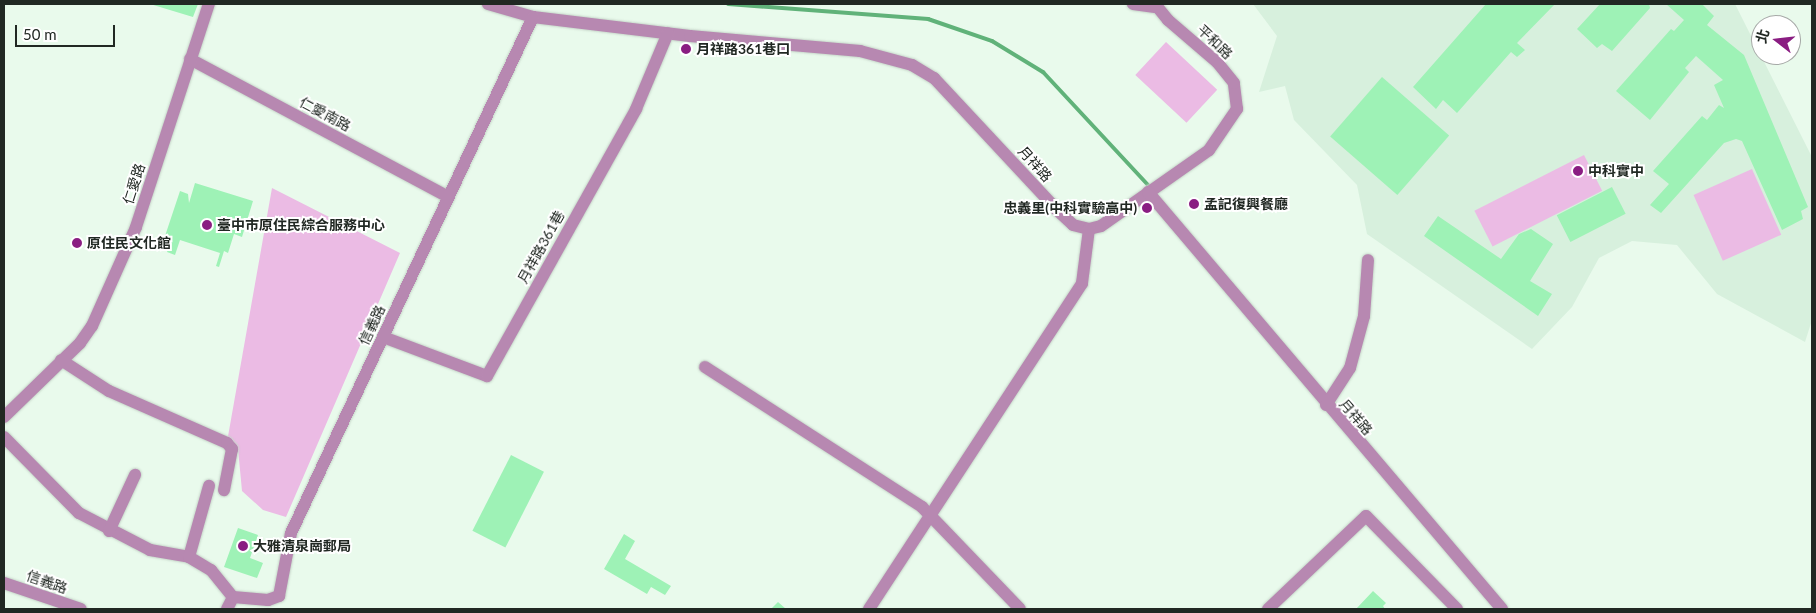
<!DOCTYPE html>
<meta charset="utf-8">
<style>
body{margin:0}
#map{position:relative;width:1816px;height:613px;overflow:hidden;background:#e9faec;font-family:Lato,"Noto Sans TC",sans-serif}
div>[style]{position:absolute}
.built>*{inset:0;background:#d7f0dd}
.green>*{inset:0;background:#ebbbe4;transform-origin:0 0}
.stream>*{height:4px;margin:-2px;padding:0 2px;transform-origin:2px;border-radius:2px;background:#60b279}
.building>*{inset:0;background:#9ef2b6;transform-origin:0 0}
.roads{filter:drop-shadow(0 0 1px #c5d4c8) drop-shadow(0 0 1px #c5d4c8)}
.minor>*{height:12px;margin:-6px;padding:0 6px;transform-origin:6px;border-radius:6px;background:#b788b1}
.dots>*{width:14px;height:14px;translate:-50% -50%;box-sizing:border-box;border:2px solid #fff;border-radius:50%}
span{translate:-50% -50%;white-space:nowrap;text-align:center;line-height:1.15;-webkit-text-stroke:4px #fff;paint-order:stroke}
.street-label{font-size:14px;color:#212823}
.poi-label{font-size:14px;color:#212823;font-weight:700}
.left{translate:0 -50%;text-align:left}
.right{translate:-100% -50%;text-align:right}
.frame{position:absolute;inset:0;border:5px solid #212823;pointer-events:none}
.north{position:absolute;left:1751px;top:15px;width:50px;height:50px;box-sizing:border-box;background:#fff;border:1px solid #a6a9a7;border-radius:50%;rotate:286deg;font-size:14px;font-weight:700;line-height:20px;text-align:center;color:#212823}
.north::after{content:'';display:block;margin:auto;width:18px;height:22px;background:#8a1d82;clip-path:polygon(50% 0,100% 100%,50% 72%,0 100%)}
.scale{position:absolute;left:15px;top:25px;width:100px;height:22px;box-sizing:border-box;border:2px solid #212823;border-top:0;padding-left:6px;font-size:15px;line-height:18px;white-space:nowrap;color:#212823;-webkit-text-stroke:4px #fff;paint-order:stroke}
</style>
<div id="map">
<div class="built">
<div style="clip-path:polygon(1253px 4px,1735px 4px,1812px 157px,1812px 320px,1805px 342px,1717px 294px,1677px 245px,1632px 241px,1599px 258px,1572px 307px,1532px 349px,1367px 234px,1357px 185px,1294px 120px,1285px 86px,1259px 92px,1277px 36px)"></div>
</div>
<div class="green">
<div style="left:1166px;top:42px;width:70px;height:45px;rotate:43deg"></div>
<div style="left:1584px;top:155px;width:40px;height:123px;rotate:63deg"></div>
<div style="left:1752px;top:169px;width:72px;height:64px;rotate:66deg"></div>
<div style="clip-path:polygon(272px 188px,400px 253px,286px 517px,263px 510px,242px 491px,238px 449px,227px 442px)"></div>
</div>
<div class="stream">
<div style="left:728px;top:4px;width:201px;rotate:4.3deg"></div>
<div style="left:928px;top:19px;width:68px;rotate:19deg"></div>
<div style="left:992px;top:41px;width:60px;rotate:31.3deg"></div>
<div style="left:1043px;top:72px;width:157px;rotate:47.1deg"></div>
</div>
<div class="building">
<div style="clip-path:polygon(150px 4px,198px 4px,193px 17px)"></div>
<div style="clip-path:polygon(1486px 4px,1555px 4px,1517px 43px,1525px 50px,1517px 57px,1511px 52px,1457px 113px,1443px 100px,1436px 109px,1413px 87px)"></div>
<div style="clip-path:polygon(1600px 4px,1649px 4px,1650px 8px,1612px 51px,1602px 44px,1597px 48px,1577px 29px)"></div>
<div style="clip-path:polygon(1666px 4px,1702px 4px,1714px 16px,1707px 25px,1744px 55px,1808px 207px,1801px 211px,1803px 219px,1782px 230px,1742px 141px,1736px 139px,1724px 143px,1661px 213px,1650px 205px,1669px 184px,1653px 171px,1702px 116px,1707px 120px,1719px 105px,1724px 108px,1714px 85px,1723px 80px,1696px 56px,1685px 68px,1689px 72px,1650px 120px,1616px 91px,1671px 29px,1674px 31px,1684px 20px)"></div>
<div style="left:1382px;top:77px;width:89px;height:79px;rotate:41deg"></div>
<div style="clip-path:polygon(195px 183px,253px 201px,242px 237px,234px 234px,228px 253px,224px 251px,219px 267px,216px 266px,220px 253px,180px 240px,175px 255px,167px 252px,172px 238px,165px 236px,180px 191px,188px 194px,189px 203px)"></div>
<div style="left:1612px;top:187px;width:30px;height:62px;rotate:63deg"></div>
<div style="clip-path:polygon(1438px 216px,1501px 259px,1519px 234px,1531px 229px,1553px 244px,1530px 281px,1552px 294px,1538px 316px,1424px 236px)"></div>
<div style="left:511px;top:455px;width:37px;height:85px;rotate:27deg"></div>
<div style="clip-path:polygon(238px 528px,258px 535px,250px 558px,263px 563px,257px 578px,224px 567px)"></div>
<div style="clip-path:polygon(624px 534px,635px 541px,625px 559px,671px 586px,665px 595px,651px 587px,647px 594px,604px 569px)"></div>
<div style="clip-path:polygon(1373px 591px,1386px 603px,1383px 606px,1385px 609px,1356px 609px)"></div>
<div style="clip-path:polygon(778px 602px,786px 609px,771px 609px)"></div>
</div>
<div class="roads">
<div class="minor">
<div style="left:488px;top:4px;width:47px;rotate:16.1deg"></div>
<div style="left:533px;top:17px;width:158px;rotate:6.9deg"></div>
<div style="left:690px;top:36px;width:171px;rotate:5deg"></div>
<div style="left:860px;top:51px;width:54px;rotate:15.1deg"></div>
<div style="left:912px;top:65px;width:26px;rotate:31deg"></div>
<div style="left:934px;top:78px;width:179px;rotate:47deg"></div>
<div style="left:1056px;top:209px;width:23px;rotate:43deg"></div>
<div style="left:1073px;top:225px;width:16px;rotate:14deg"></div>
<div style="left:1089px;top:229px;width:12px;rotate:-14deg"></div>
<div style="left:1101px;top:226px;width:132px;rotate:-35.1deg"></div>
<div style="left:1209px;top:150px;width:50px;rotate:-55.7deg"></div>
<div style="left:1237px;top:109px;width:26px;rotate:-97deg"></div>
<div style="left:1234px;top:83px;width:26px;rotate:-129deg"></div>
<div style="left:1218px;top:63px;width:66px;rotate:-139.3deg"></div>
<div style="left:1168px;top:20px;width:21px;rotate:-129deg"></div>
<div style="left:1133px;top:4px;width:22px;rotate:8deg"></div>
<div style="left:190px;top:59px;width:291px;rotate:28.1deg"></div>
<div style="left:1148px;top:192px;width:547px;rotate:49.67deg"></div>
<div style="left:383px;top:337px;width:111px;rotate:20.6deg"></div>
<div style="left:487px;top:376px;width:306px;rotate:-60.8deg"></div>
<div style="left:636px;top:109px;width:82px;rotate:-67.2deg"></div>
<div style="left:61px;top:360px;width:57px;rotate:32.9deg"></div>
<div style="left:109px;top:391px;width:129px;rotate:23.8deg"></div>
<div style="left:227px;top:443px;width:8px;rotate:50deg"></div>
<div style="left:232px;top:449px;width:42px;rotate:101deg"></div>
<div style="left:705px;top:367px;width:258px;rotate:32.8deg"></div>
<div style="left:922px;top:507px;width:141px;rotate:46.1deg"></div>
<div style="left:1326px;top:405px;width:44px;rotate:-57deg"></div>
<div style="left:1350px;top:368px;width:54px;rotate:-74.9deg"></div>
<div style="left:1364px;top:316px;width:56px;rotate:-85.9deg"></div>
<div style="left:4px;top:417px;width:106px;rotate:-44.2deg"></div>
<div style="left:80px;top:343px;width:21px;rotate:-55deg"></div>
<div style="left:92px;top:326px;width:108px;rotate:-66deg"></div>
<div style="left:136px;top:227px;width:235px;rotate:-71.9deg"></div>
<div style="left:4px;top:437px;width:107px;rotate:45.4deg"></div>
<div style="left:79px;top:513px;width:80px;rotate:27.5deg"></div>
<div style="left:150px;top:550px;width:40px;rotate:10deg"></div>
<div style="left:189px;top:557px;width:26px;rotate:31deg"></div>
<div style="left:211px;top:570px;width:35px;rotate:51deg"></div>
<div style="left:109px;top:531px;width:62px;rotate:-65.1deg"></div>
<div style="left:189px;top:557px;width:74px;rotate:-74.3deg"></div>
<div style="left:4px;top:583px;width:81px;rotate:18.7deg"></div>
<div style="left:227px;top:609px;width:13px;rotate:-63deg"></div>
<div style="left:233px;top:597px;width:35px;rotate:5deg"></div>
<div style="left:268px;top:600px;width:12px;rotate:-20deg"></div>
<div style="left:279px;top:596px;width:64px;rotate:-79.2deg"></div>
<div style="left:291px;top:533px;width:570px;rotate:-64.87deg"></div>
<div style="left:869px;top:609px;width:389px;rotate:-56.8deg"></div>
<div style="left:1082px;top:283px;width:54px;rotate:-82.6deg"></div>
<div style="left:1268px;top:609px;width:135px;rotate:-43.5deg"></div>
<div style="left:1366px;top:516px;width:130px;rotate:45.6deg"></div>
</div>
</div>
<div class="dots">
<div style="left:686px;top:49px;background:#8a1d82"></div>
<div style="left:1578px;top:171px;background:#8a1d82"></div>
<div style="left:1194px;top:204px;background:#8a1d82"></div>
<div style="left:1147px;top:208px;background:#8a1d82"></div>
<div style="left:207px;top:225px;background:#8a1d82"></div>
<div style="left:77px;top:243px;background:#8a1d82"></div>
<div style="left:243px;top:546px;background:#8a1d82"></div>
</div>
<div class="street-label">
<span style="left:1215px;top:42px;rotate:43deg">平和路</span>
<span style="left:325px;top:114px;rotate:28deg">仁愛南路</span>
<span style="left:1035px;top:164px;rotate:48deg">月祥路</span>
<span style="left:134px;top:184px;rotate:-72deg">仁愛路</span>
<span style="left:541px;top:247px;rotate:-61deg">月祥路361巷</span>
<span style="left:372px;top:325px;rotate:-65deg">信義路</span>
<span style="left:1356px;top:417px;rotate:49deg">月祥路</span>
<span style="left:47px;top:582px;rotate:19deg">信義路</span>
</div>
<div class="poi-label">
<span class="left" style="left:696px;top:49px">月祥路361巷口</span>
<span class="left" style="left:1588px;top:171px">中科實中</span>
<span class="left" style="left:1204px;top:204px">孟記復興餐廳</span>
<span class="right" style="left:1137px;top:208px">忠義里(中科實驗高中)</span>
<span class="left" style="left:217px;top:225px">臺中市原住民綜合服務中心</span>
<span class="left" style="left:87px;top:243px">原住民文化館</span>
<span class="left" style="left:253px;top:546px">大雅清泉崗郵局</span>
</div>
<div class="frame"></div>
<div class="north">北</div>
<div class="scale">50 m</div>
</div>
